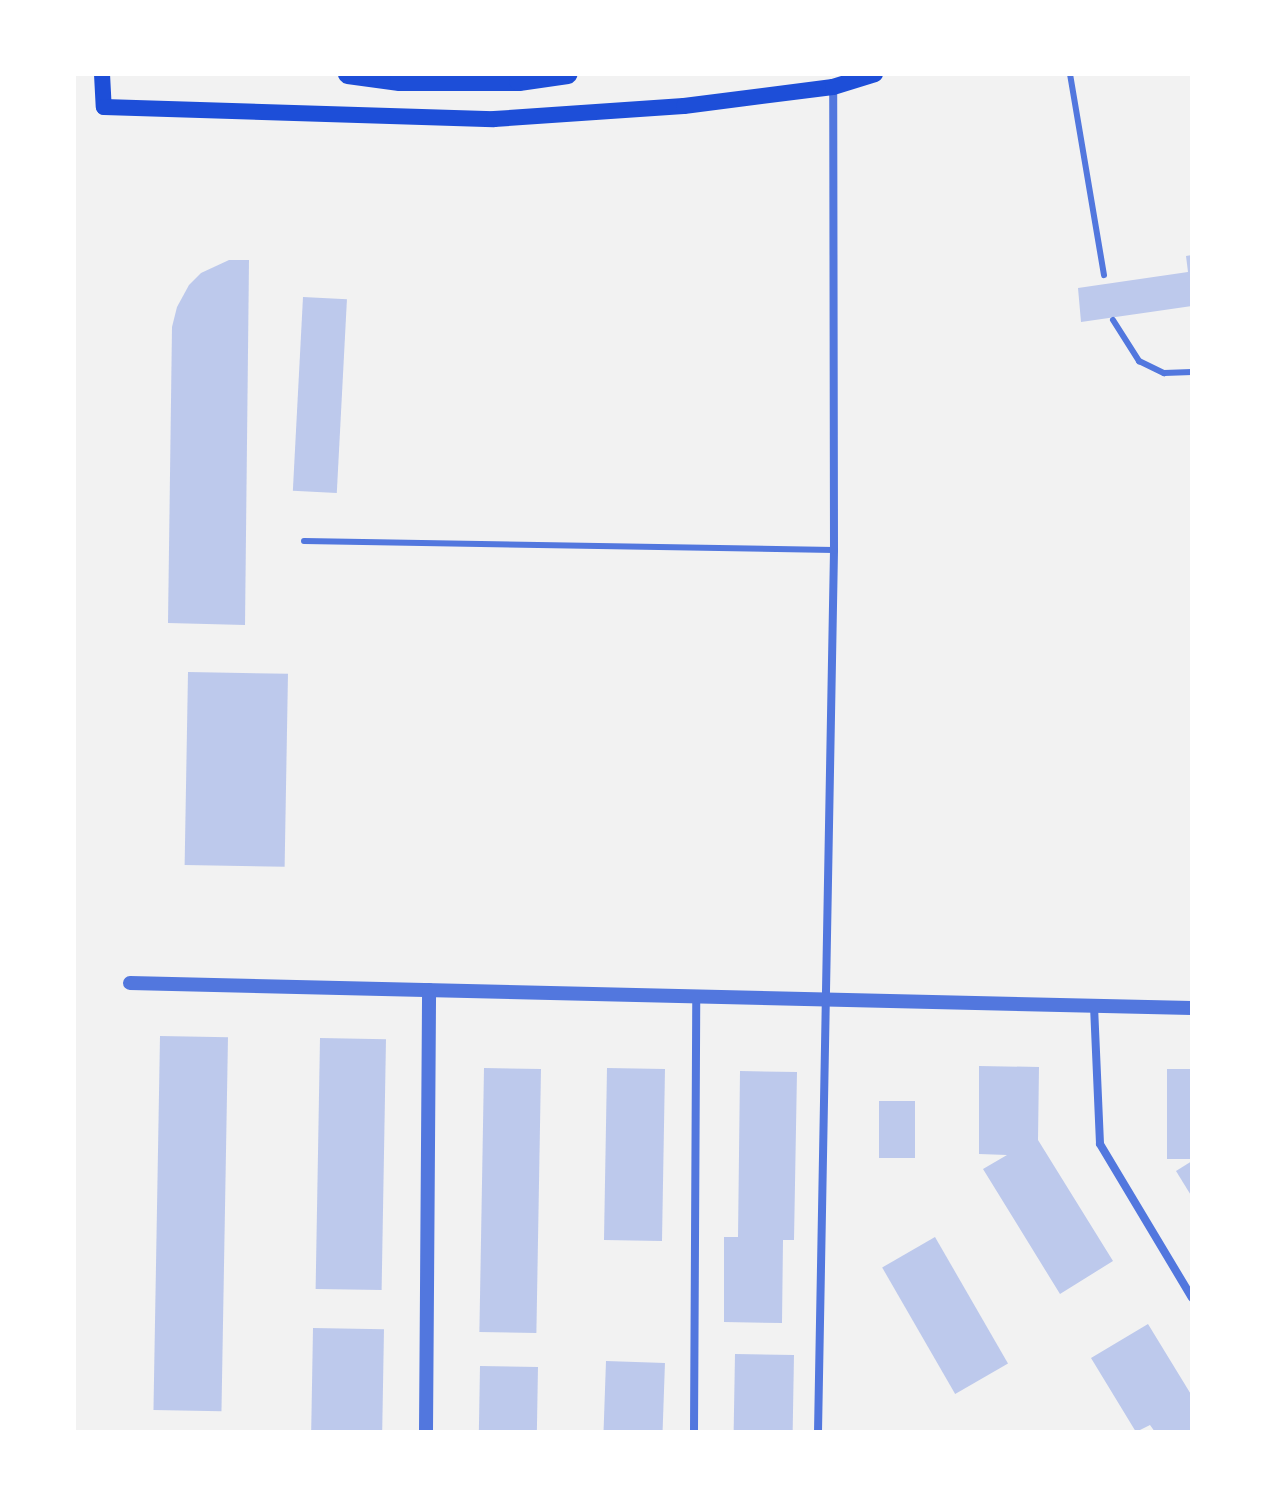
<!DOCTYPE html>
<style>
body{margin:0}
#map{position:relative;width:1266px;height:1506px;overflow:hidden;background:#f2f2f2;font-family:Overpass,sans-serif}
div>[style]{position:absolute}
.building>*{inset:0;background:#bdc9ec;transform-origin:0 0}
.service>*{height:6px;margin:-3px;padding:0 3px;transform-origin:3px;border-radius:3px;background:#5277de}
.minor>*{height:8px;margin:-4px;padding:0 4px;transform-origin:4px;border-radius:4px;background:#5277de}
.tertiary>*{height:14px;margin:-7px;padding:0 7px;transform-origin:7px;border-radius:7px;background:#5277de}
.secondary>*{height:16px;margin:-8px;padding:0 8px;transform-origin:8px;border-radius:8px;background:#1d4ed8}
.primary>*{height:20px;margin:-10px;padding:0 10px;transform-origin:10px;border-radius:10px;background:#1d4ed8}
span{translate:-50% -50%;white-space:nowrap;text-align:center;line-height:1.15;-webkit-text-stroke:8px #fff;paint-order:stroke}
.frame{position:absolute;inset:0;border:76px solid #fff;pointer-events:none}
</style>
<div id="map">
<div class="building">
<div style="clip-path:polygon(1192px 255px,1192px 306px,1081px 322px,1078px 288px,1188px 272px,1186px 256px)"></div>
<div style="clip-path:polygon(229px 260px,249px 260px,245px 625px,168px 623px,172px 327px,177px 307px,189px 285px,201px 273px)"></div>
<div style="left:303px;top:297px;width:44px;height:194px;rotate:3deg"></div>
<div style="left:188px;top:672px;width:100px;height:193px;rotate:1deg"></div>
<div style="left:160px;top:1036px;width:68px;height:374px;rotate:1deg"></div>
<div style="left:320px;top:1038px;width:66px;height:251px;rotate:1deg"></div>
<div style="clip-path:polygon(979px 1066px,1039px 1067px,1038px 1140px,1113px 1261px,1060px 1294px,983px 1169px,1007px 1155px,979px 1154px)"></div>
<div style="left:484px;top:1068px;width:57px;height:264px;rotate:1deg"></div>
<div style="left:607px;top:1068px;width:58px;height:172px;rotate:1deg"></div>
<div style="left:1192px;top:1069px;width:90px;height:25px;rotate:90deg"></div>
<div style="clip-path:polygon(740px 1071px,797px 1072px,794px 1240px,783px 1240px,782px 1323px,724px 1322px,724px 1237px,738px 1237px)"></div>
<div style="left:879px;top:1101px;width:36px;height:57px"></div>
<div style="clip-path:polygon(1192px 1161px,1192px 1197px,1176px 1171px)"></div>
<div style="left:935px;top:1237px;width:146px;height:61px;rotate:60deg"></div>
<div style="clip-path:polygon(1148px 1324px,1192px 1396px,1192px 1432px,1155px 1432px,1150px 1425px,1136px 1432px,1091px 1358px)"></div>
<div style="left:313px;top:1328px;width:71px;height:104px;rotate:1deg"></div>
<div style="left:735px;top:1354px;width:59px;height:78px;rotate:1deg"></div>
<div style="left:606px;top:1361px;width:59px;height:71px;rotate:2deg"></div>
<div style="left:480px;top:1366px;width:58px;height:66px;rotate:1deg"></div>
</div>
<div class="service">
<div style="left:1070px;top:74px;width:204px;rotate:80.4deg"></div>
<div style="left:1113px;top:320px;width:49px;rotate:57.6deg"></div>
<div style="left:1139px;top:361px;width:28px;rotate:26deg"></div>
<div style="left:1164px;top:373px;width:28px;rotate:-2deg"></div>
<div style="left:304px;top:541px;width:530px;rotate:0.97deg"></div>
</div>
<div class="minor">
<div style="left:1094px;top:1006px;width:138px;rotate:87.5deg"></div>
<div style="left:1100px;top:1144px;width:179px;rotate:59.1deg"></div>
<div style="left:694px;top:1432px;width:435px;rotate:-89.7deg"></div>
<div style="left:818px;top:1432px;width:882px;rotate:-88.96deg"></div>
<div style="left:834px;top:550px;width:463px;rotate:-90.1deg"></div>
</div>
<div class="tertiary">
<div style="left:130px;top:983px;width:1062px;rotate:1.35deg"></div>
<div style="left:426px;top:1432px;width:442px;rotate:-89.6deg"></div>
</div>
<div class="secondary">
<div style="left:102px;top:74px;width:33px;rotate:87deg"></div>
<div style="left:104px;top:107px;width:390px;rotate:1.8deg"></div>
<div style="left:494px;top:119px;width:190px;rotate:-3.9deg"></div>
<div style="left:684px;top:106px;width:150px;rotate:-7.3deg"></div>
<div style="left:833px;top:87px;width:44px;rotate:-17.2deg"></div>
</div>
<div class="primary">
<div style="left:348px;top:74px;width:52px;rotate:7.7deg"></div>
<div style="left:400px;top:81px;width:119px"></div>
<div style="left:519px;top:81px;width:49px;rotate:-8.1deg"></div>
</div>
<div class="frame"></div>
</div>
